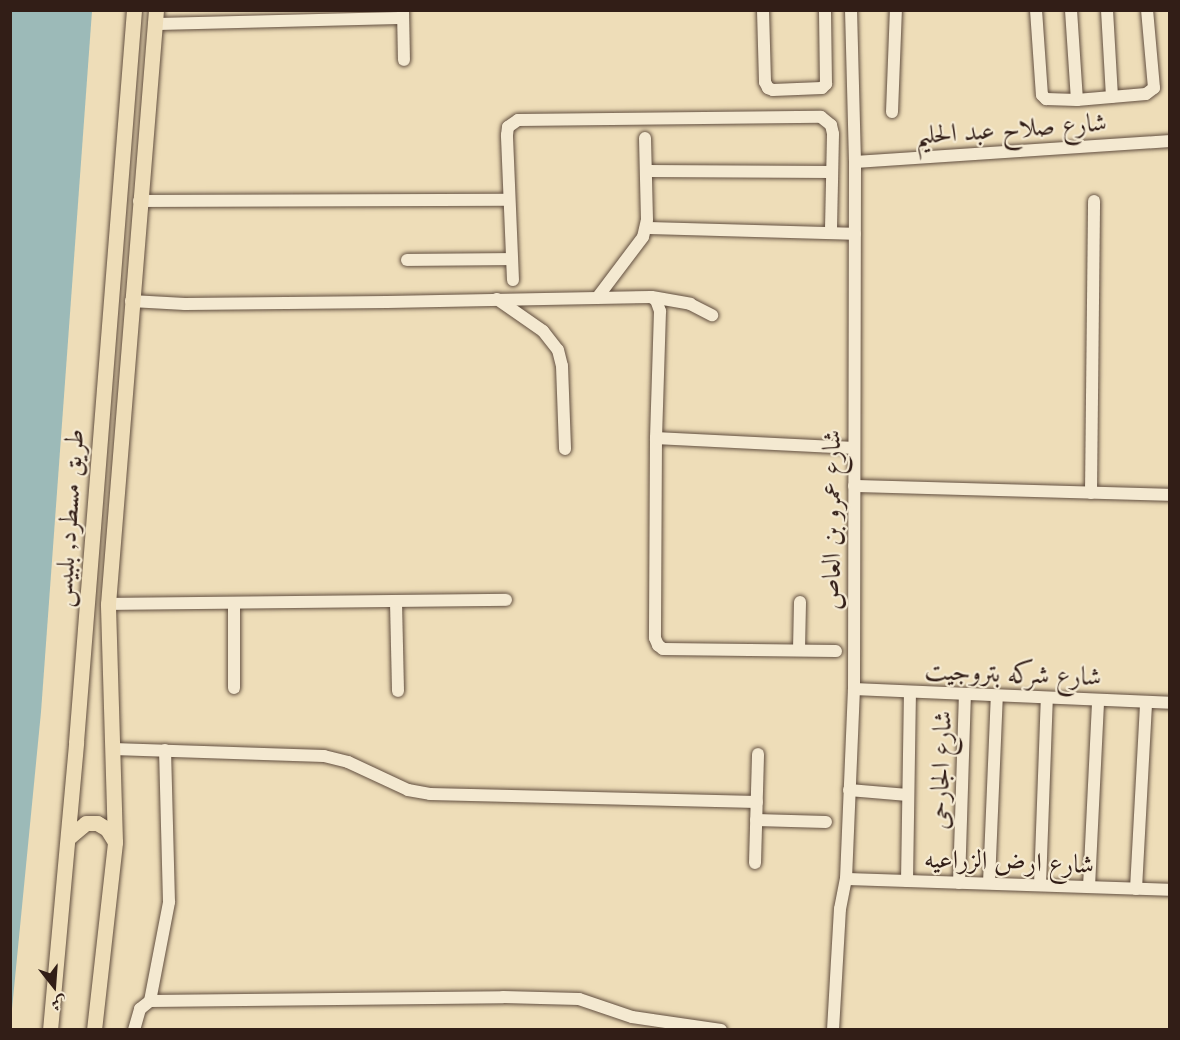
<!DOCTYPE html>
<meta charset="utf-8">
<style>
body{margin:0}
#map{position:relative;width:1180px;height:1040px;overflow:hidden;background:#eeddb8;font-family:Cardo,Amiri,serif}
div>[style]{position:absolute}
.water>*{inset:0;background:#9cbab8}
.roads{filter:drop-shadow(0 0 2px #614e3f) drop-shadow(0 0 2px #614e3f)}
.minor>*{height:12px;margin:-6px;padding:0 6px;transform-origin:6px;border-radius:6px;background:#f4e9d1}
.major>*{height:15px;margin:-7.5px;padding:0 7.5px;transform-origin:7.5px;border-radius:7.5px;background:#eeddb8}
span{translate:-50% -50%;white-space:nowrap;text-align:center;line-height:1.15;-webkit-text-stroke:4.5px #f4e9d1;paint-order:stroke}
.street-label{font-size:26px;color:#321e17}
.frame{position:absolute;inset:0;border:12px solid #321e17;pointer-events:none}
.north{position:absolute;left:24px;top:956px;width:60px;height:60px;-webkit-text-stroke:4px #f4e9d1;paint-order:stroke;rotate:163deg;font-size:16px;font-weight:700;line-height:24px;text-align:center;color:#321e17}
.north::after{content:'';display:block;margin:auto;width:21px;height:27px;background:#321e17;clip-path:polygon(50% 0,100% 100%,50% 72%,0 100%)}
</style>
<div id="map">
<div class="water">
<div style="clip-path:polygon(11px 10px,92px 11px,41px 712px,11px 1019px)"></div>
</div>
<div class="roads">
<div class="minor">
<div style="left:403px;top:10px;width:50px;rotate:88.9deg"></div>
<div style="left:763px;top:10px;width:72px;rotate:88.4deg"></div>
<div style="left:765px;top:82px;width:7px;rotate:63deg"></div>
<div style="left:768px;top:88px;width:5px;rotate:22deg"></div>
<div style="left:773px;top:90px;width:49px;rotate:-2.3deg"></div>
<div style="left:822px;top:88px;width:6px;rotate:-45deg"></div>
<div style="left:826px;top:84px;width:74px;rotate:-90.8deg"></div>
<div style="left:1036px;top:10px;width:85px;rotate:86deg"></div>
<div style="left:1042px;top:95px;width:6px;rotate:45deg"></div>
<div style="left:1046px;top:99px;width:31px;rotate:2deg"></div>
<div style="left:1077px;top:100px;width:69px;rotate:-5deg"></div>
<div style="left:1146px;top:94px;width:10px;rotate:-37deg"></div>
<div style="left:1154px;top:88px;width:78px;rotate:-95.1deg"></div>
<div style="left:1071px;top:10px;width:90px;rotate:86.2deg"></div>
<div style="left:1107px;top:10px;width:87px;rotate:86.7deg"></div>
<div style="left:154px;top:24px;width:249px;rotate:-1.4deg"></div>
<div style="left:892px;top:112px;width:102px;rotate:-87.8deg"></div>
<div style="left:855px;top:162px;width:316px;rotate:-3.8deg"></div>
<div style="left:646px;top:171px;width:186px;rotate:0.3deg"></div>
<div style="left:139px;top:201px;width:370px;rotate:-0.2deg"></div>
<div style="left:646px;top:228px;width:209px;rotate:1.6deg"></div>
<div style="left:407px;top:260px;width:105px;rotate:-0.5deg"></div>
<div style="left:513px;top:280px;width:145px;rotate:-92.4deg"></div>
<div style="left:507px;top:135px;width:8px;rotate:-83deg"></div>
<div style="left:508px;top:127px;width:12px;rotate:-35deg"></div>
<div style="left:518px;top:120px;width:303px;rotate:-0.6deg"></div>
<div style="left:821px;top:117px;width:13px;rotate:39deg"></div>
<div style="left:831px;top:125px;width:9px;rotate:77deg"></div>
<div style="left:833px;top:134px;width:99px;rotate:91.2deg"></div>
<div style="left:652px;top:297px;width:39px;rotate:10deg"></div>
<div style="left:690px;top:304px;width:25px;rotate:27deg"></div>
<div style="left:597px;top:298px;width:76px;rotate:-53deg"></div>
<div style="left:643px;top:237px;width:17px;rotate:-77deg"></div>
<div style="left:647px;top:220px;width:82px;rotate:-91.4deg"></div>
<div style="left:497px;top:299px;width:56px;rotate:34.8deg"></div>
<div style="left:543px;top:331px;width:24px;rotate:52deg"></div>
<div style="left:558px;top:350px;width:16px;rotate:76deg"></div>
<div style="left:562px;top:366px;width:83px;rotate:87.9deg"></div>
<div style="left:131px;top:301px;width:54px;rotate:3.2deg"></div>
<div style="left:185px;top:304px;width:202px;rotate:-0.6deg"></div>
<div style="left:387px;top:302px;width:264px;rotate:-1.1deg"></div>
<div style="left:651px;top:297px;width:6px;rotate:31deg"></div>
<div style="left:656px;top:300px;width:12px;rotate:70deg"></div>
<div style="left:660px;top:311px;width:127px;rotate:91.8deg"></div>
<div style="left:656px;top:438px;width:200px;rotate:90.3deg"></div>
<div style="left:655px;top:638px;width:8px;rotate:67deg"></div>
<div style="left:658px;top:645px;width:6px;rotate:39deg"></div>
<div style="left:663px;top:649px;width:173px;rotate:0.7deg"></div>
<div style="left:656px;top:438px;width:198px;rotate:2.9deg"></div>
<div style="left:854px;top:486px;width:316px;rotate:1.6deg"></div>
<div style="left:1091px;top:493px;width:292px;rotate:-89.4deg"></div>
<div style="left:396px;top:602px;width:89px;rotate:88.7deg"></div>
<div style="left:108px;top:604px;width:398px;rotate:-0.6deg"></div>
<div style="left:799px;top:650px;width:48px;rotate:-88.8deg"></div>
<div style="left:234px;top:688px;width:83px;rotate:-90deg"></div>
<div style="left:854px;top:689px;width:316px;rotate:2.5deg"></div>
<div style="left:113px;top:749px;width:211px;rotate:1.9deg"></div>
<div style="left:324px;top:756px;width:25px;rotate:14deg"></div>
<div style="left:348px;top:762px;width:66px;rotate:25deg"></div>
<div style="left:408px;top:790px;width:22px;rotate:10deg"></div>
<div style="left:430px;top:794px;width:327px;rotate:1.4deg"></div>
<div style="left:849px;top:790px;width:59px;rotate:4.8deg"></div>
<div style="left:756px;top:820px;width:70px;rotate:1.6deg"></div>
<div style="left:755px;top:863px;width:109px;rotate:-88.4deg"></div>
<div style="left:846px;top:879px;width:324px;rotate:1.9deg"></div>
<div style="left:907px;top:881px;width:189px;rotate:-89.1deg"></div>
<div style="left:959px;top:883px;width:188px;rotate:-88.2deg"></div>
<div style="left:989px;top:883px;width:187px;rotate:-87.6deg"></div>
<div style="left:1040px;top:885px;width:187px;rotate:-87.9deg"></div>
<div style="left:1089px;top:887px;width:187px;rotate:-87.2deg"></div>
<div style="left:1136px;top:889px;width:187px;rotate:-86.9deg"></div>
<div style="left:150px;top:1001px;width:101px;rotate:-79.1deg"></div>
<div style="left:169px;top:902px;width:152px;rotate:-91.5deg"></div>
<div style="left:134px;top:1030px;width:22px;rotate:-74deg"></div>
<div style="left:140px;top:1009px;width:13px;rotate:-39deg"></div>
<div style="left:150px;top:1001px;width:353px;rotate:-0.6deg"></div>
<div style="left:503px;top:997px;width:76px;rotate:1.5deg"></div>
<div style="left:579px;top:999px;width:56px;rotate:18.8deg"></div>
<div style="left:632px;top:1017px;width:90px;rotate:8.3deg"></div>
<div style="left:833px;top:1030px;width:121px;rotate:-86.7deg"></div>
<div style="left:840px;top:909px;width:31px;rotate:-79deg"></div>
<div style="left:846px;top:879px;width:190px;rotate:-87.6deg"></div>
<div style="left:854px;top:689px;width:527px;rotate:-89.89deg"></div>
<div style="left:855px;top:162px;width:152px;rotate:-91.5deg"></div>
</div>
<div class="major">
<div style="left:68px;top:838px;width:23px;rotate:-40deg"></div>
<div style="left:86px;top:823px;width:11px"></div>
<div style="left:97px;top:823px;width:12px;rotate:31deg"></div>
<div style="left:107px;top:829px;width:15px;rotate:58deg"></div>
<div style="left:50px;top:1030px;width:289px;rotate:-84.8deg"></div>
<div style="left:76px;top:742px;width:734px;rotate:-85.47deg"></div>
<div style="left:94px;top:1030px;width:189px;rotate:-83.6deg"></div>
<div style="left:115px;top:842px;width:238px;rotate:-91.7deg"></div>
<div style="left:108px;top:604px;width:596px;rotate:-85.38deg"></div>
</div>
</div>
<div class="street-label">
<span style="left:1011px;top:129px;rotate:-4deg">شارع صلاح عبد الحليم</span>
<span style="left:69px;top:518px;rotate:-86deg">طريق مسطرد, بلبيس</span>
<span style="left:832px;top:520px;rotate:-90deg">شارع عمرو بن العاص</span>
<span style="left:1013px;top:674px;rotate:2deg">شارع شركه بتروجيت</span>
<span style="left:941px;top:770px;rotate:-88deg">شارع الجارحى</span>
<span style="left:1009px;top:862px;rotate:2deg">شارع ارض الزراعيه</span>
</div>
<div class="frame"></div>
<div class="north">ش</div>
</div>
